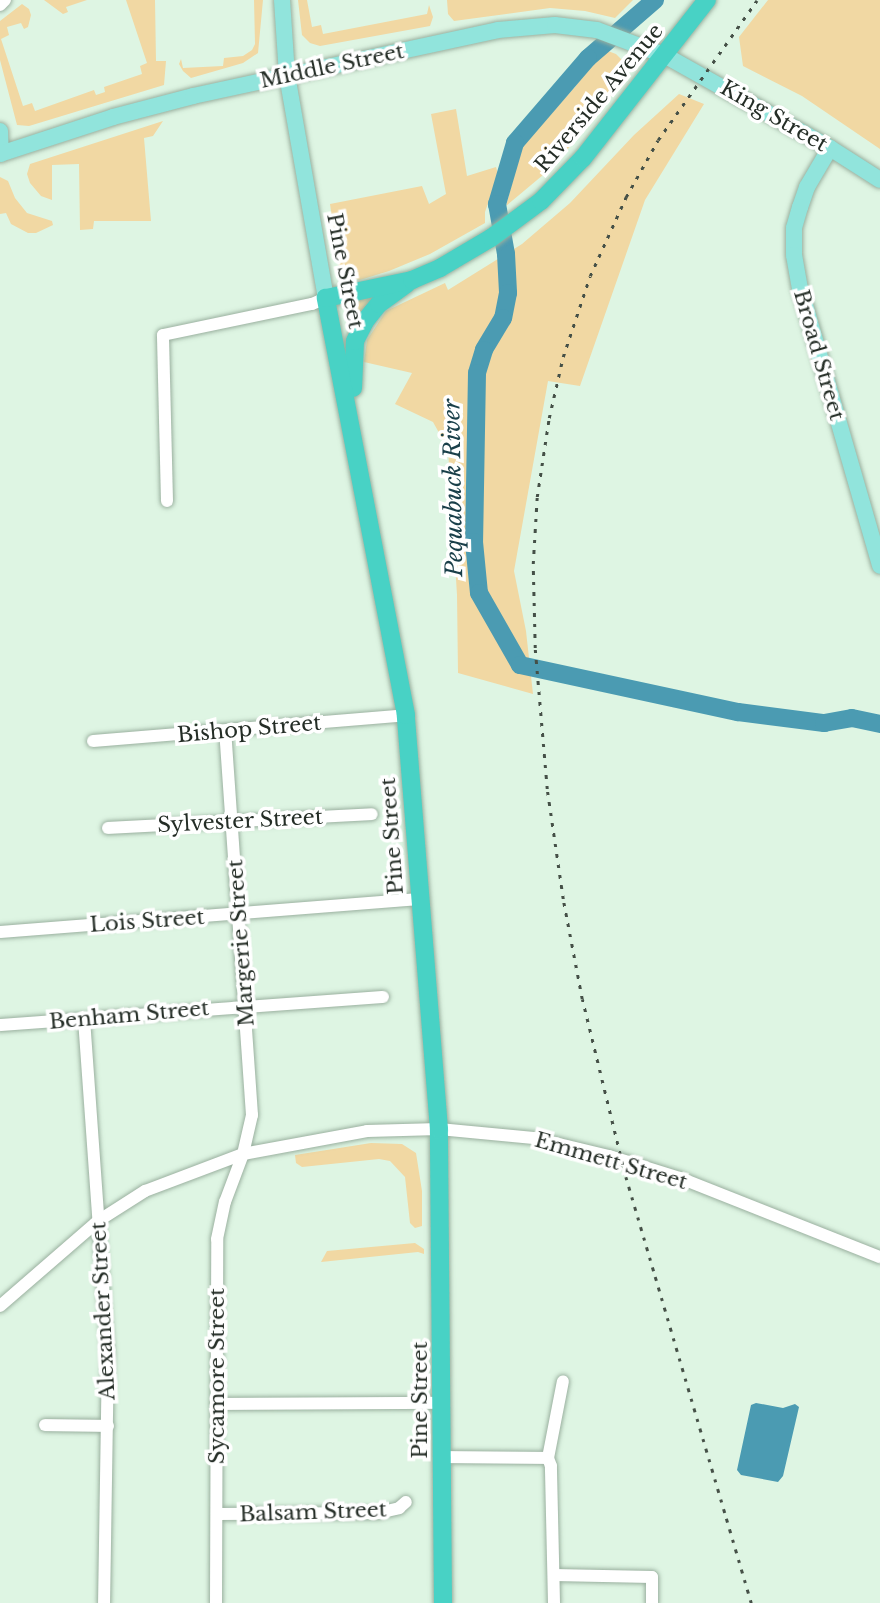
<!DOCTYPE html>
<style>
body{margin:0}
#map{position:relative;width:880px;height:1603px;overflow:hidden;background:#def5e3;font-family:"Libre Baskerville",serif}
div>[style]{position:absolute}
.green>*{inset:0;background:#f1d8a3}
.water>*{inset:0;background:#4b9bb2}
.river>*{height:18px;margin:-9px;padding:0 9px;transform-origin:9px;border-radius:9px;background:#4b9bb2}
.roads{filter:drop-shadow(0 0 2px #9ab09f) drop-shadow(0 0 2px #9ab09f)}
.minor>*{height:12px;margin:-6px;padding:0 6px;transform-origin:6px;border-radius:6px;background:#fff}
.major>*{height:16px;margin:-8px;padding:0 8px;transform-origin:8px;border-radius:8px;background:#91e4dc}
.highway>*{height:18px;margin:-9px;padding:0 9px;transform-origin:9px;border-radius:9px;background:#48d2c5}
.rail>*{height:2.5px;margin-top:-1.25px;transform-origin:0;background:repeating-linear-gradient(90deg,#455047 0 3.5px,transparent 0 10.5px)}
span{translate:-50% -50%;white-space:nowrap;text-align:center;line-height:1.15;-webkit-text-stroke:7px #fff;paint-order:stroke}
.street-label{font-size:21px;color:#242d26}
.water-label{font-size:23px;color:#193f49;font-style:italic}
</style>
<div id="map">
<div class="green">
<div style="clip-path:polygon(44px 0,87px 0,66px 7px,68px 12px,63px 14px)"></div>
<div style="clip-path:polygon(126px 0,155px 0,156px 61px,166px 61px,164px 85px,29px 126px,17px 125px,0 60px,0 21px,22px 4px,29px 9px,31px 15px,28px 27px,24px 29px,21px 23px,7px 27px,9px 35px,1px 39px,23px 106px,32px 103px,35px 111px,94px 90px,96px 95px,105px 92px,104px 87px,142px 74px,140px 66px,147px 63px)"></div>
<div style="clip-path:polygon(254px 0,263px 0,258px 53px,243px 63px,191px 78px,183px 71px,179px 64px,181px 59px,183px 68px,223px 66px,224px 58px,243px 56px,252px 50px,255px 44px)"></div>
<div style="clip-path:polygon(298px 0,307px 0,312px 27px,321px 25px,323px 34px,427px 14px,429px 5px,433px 17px,430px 26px,320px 46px,310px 43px,302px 35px)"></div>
<div style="clip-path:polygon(447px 0,633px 0,615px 18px,585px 11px,550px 8px,454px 21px,448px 14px)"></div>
<div style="clip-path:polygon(768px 0,880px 0,880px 149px,802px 96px,743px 66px,739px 37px)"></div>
<div style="clip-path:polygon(608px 51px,616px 54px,624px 62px,625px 78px,555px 165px,506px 206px,522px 146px,575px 87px,592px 63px)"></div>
<div style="clip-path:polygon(679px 94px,704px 104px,645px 200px,580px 386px,548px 381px,514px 571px,526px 631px,533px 694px,458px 673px,457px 595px,448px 449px,433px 422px,395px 404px,412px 373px,364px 362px,367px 340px,386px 311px,445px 283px,448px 290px,522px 244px,570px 203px,634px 135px)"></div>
<div style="clip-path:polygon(456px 109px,467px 176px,496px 167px,498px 174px,485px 212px,485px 223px,430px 254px,389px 271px,360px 280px,346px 277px,339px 267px,330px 204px,422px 186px,429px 204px,446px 194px,431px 114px)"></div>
<div style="clip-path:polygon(163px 121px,153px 136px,144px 138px,151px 221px,94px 221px,93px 229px,80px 230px,79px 164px,52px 165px,52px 200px,41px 196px,30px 183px,27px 174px,30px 164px)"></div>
<div style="clip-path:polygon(0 177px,8px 181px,15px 198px,27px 213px,52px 221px,53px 225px,36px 233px,28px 233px,11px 224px,6px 213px,0 214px)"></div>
<div style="clip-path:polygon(379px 293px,349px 335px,345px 310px,347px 305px)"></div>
<div style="clip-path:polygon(371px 1143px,402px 1144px,416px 1153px,422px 1191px,422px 1226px,415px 1228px,410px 1223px,405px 1177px,390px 1161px,379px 1159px,302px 1167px,296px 1163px,295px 1155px)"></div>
<div style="clip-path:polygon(415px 1243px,424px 1249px,424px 1254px,418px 1252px,321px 1262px,327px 1251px)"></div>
</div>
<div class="water">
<div style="clip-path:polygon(756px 1403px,783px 1408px,795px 1404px,799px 1407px,783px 1476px,778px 1482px,741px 1475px,737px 1470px,751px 1405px)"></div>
</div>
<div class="river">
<div style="left:655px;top:0;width:89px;rotate:139.1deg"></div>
<div style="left:588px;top:58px;width:112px;rotate:130.7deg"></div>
<div style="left:515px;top:143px;width:64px;rotate:106.4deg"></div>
<div style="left:497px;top:204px;width:51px;rotate:79.8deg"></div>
<div style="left:506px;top:254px;width:39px;rotate:87deg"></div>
<div style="left:508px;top:293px;width:25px;rotate:101deg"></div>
<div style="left:503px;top:318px;width:37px;rotate:121deg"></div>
<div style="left:484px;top:350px;width:24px;rotate:107deg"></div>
<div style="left:477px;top:373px;width:169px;rotate:91deg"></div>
<div style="left:474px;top:542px;width:51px;rotate:84.4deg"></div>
<div style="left:479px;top:593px;width:83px;rotate:60.3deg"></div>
<div style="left:520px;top:665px;width:223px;rotate:12.2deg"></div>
<div style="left:738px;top:712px;width:87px;rotate:7.3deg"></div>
<div style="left:824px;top:723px;width:28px;rotate:-10deg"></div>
<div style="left:852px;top:718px;width:29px;rotate:12deg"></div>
</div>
<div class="roads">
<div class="minor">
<div style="left:0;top:5px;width:7px;rotate:-45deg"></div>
<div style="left:167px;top:501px;width:166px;rotate:-91.4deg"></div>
<div style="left:163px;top:335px;width:152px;rotate:-11.8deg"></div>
<div style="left:312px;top:304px;width:15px;rotate:-23deg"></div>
<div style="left:93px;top:741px;width:314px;rotate:-4.7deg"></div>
<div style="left:108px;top:828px;width:264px;rotate:-3deg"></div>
<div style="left:0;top:932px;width:421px;rotate:-4.5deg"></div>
<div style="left:84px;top:1019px;width:334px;rotate:85.9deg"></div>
<div style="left:108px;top:1352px;width:251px;rotate:90.9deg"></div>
<div style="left:0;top:1025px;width:384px;rotate:-4.2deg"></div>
<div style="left:0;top:1306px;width:130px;rotate:-40.9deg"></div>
<div style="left:98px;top:1221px;width:56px;rotate:-32.6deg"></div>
<div style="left:145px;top:1191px;width:105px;rotate:-20.7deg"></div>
<div style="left:243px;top:1154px;width:126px;rotate:-10.5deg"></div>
<div style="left:367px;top:1131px;width:72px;rotate:-1.6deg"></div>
<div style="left:439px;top:1129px;width:95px;rotate:5.4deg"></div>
<div style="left:534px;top:1138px;width:77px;rotate:13.5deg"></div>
<div style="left:609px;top:1156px;width:74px;rotate:17.2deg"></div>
<div style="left:680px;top:1178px;width:215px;rotate:21.6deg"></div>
<div style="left:216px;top:1404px;width:227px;rotate:-0.3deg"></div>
<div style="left:45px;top:1425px;width:63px;rotate:0.9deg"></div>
<div style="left:443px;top:1457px;width:105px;rotate:0.5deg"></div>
<div style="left:217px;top:1514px;width:161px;rotate:-0.4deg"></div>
<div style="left:378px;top:1513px;width:22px;rotate:-13deg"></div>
<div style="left:399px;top:1508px;width:9px;rotate:-41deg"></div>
<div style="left:554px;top:1575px;width:98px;rotate:1.2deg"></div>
<div style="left:652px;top:1577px;width:26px;rotate:90deg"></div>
<div style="left:216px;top:1603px;width:364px;rotate:-89.8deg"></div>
<div style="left:217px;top:1239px;width:38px;rotate:-78deg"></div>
<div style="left:225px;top:1202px;width:51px;rotate:-69.4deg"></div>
<div style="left:243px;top:1154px;width:40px;rotate:-77deg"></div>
<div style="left:252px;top:1115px;width:385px;rotate:-94deg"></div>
<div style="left:554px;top:1603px;width:137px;rotate:-91.3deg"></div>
<div style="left:551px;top:1466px;width:9px;rotate:-111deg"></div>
<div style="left:548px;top:1458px;width:78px;rotate:-79deg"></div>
</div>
<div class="major">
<div style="left:282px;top:0;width:75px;rotate:86.2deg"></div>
<div style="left:287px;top:75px;width:226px;rotate:80.1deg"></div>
<div style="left:0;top:131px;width:23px;rotate:88deg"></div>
<div style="left:830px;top:148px;width:45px;rotate:120.5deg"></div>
<div style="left:807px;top:187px;width:21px;rotate:109deg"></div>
<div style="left:800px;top:207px;width:22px;rotate:106deg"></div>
<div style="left:794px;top:228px;width:27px;rotate:90deg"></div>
<div style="left:794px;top:255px;width:34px;rotate:80deg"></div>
<div style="left:800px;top:288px;width:289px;rotate:73.9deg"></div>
<div style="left:0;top:154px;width:119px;rotate:-18.1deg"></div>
<div style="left:113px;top:117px;width:83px;rotate:-14.7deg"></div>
<div style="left:193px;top:96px;width:312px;rotate:-12.2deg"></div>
<div style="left:498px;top:30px;width:57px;rotate:-5deg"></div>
<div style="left:555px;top:25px;width:42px;rotate:6.8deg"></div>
<div style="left:597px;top:30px;width:74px;rotate:20.6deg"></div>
<div style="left:666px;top:56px;width:188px;rotate:29.3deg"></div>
<div style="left:830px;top:148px;width:59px;rotate:32.6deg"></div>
</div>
<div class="highway">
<div style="left:353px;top:388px;width:47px;rotate:-87.6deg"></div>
<div style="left:355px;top:341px;width:22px;rotate:-63deg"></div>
<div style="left:365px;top:321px;width:22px;rotate:-51deg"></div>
<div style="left:379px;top:304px;width:34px;rotate:-36deg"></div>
<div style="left:443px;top:1603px;width:474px;rotate:-90.5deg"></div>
<div style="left:439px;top:1129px;width:415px;rotate:-94.6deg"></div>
<div style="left:406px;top:715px;width:425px;rotate:-100.9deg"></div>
<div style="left:326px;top:298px;width:88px;rotate:-11.8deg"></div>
<div style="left:412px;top:280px;width:30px;rotate:-23deg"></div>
<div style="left:440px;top:268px;width:59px;rotate:-30.5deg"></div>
<div style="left:491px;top:238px;width:62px;rotate:-36.5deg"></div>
<div style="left:541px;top:201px;width:60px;rotate:-45.7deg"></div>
<div style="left:583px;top:158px;width:201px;rotate:-51.9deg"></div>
</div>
</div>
<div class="rail">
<div style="left:751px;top:1603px;width:446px;rotate:-106.4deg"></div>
<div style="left:625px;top:1175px;width:181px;rotate:-103.7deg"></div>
<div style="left:582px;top:999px;width:102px;rotate:-100.8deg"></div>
<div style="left:563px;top:899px;width:111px;rotate:-98.3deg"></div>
<div style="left:547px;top:789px;width:142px;rotate:-94.9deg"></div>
<div style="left:535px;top:648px;width:84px;rotate:-91.4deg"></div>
<div style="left:533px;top:564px;width:67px;rotate:-86.6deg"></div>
<div style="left:537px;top:497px;width:80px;rotate:-81.4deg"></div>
<div style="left:549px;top:418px;width:63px;rotate:-77.1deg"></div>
<div style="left:563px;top:357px;width:85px;rotate:-71.6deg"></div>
<div style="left:590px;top:276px;width:87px;rotate:-65.5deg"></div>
<div style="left:626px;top:197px;width:65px;rotate:-60.7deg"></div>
<div style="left:658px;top:140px;width:171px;rotate:-54.7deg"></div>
</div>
<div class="street-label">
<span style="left:332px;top:66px;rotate:-12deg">Middle Street</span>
<span style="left:599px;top:98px;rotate:-50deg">Riverside Avenue</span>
<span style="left:774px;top:116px;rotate:30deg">King Street</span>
<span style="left:345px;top:271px;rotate:79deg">Pine Street</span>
<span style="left:819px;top:355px;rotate:74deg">Broad Street</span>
<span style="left:249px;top:729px;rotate:-5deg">Bishop Street</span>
<span style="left:240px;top:821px;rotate:-3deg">Sylvester Street</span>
<span style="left:392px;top:836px;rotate:-94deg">Pine Street</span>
<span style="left:147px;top:921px;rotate:-4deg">Lois Street</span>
<span style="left:241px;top:943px;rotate:-94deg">Margerie Street</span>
<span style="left:129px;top:1015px;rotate:-5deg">Benham Street</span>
<span style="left:611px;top:1161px;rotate:16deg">Emmett Street</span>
<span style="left:103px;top:1311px;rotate:-93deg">Alexander Street</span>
<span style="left:217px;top:1376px;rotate:-90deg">Sycamore Street</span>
<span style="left:420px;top:1400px;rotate:-90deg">Pine Street</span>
<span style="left:313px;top:1512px;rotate:-2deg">Balsam Street</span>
</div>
<div class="water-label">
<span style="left:453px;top:488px;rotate:-91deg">Pequabuck River</span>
</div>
</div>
